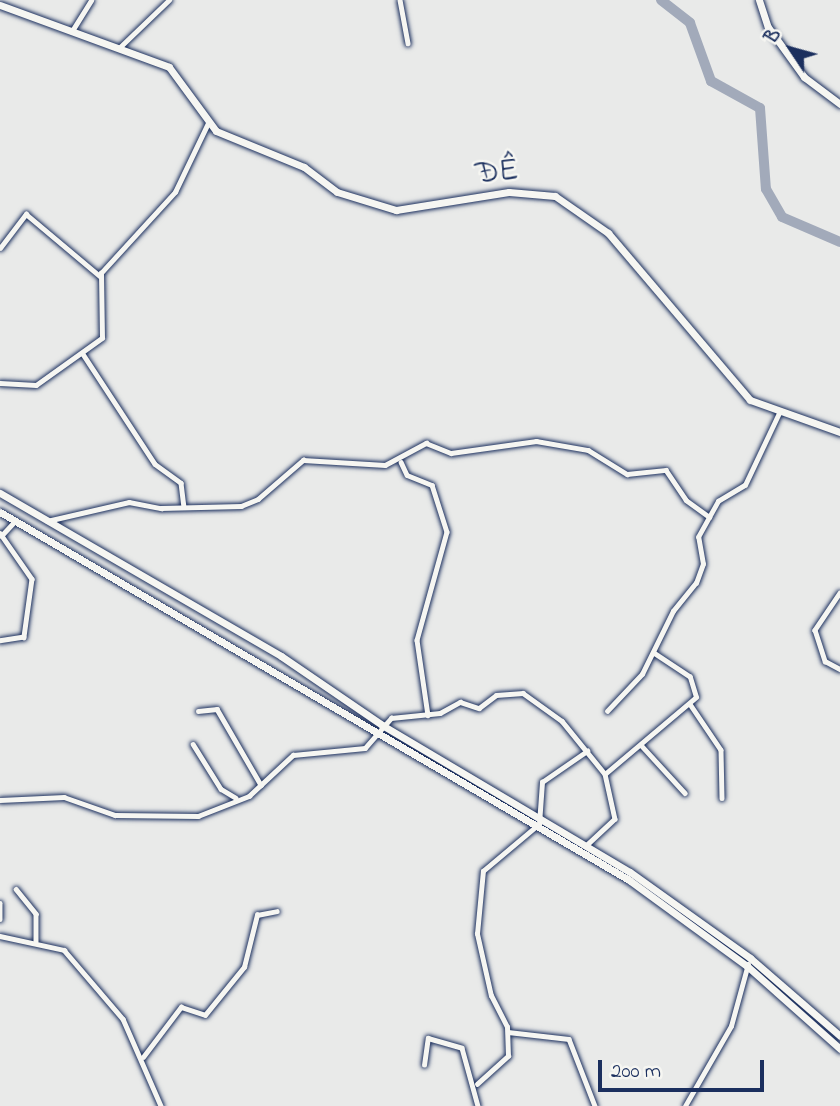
<!DOCTYPE html>
<meta charset="utf-8">
<style>
body{margin:0}
#map{position:relative;width:840px;height:1106px;overflow:hidden;background:#e9eae9;font-family:"Indie Flower",sans-serif}
div>[style]{position:absolute}
.river>*{height:10px;margin:-5px;padding:0 5px;transform-origin:5px;border-radius:5px;background:#a2aaba}
.roads{filter:drop-shadow(0 0 2px #1b2f5e) drop-shadow(0 0 2px #1b2f5e)}
.street>*{height:4.5px;margin:-2.25px;padding:0 2.25px;transform-origin:2.25px;border-radius:2.25px;background:#f6f6f2}
.secondary>*{height:7px;margin:-3.5px;padding:0 3.5px;transform-origin:3.5px;border-radius:3.5px;background:#f6f6f2}
span{translate:-50% -50%;white-space:nowrap;text-align:center;line-height:1.15;-webkit-text-stroke:5px #f6f6f2;paint-order:stroke}
.street-label{font-size:32px;color:#1b2f5e}
.north{position:absolute;left:756px;top:14px;width:70px;height:70px;-webkit-text-stroke:5px #f6f6f2;paint-order:stroke;rotate:306deg;font-size:19px;font-weight:700;line-height:28px;text-align:center;color:#1b2f5e}
.north::after{content:'';display:block;margin:auto;width:24px;height:32px;background:#1b2f5e;clip-path:polygon(50% 0,100% 100%,50% 72%,0 100%)}
.scale{position:absolute;left:598px;top:1060px;width:166px;height:32px;box-sizing:border-box;border:4px solid #1b2f5e;border-top:0;padding-left:9px;font-size:21px;line-height:24px;white-space:nowrap;color:#1b2f5e;-webkit-text-stroke:5px #f6f6f2;paint-order:stroke}
</style>
<div id="map">
<div class="river">
<div style="left:661px;top:0;width:37px;rotate:38deg"></div>
<div style="left:690px;top:23px;width:62px;rotate:70.1deg"></div>
<div style="left:711px;top:81px;width:56px;rotate:28.9deg"></div>
<div style="left:760px;top:108px;width:81px;rotate:85.8deg"></div>
<div style="left:766px;top:189px;width:32px;rotate:60deg"></div>
<div style="left:782px;top:217px;width:63px;rotate:23.3deg"></div>
</div>
<div class="roads">
<div class="street">
<div style="left:400px;top:0;width:44px;rotate:79.5deg"></div>
<div style="left:72px;top:31px;width:36px;rotate:-58deg"></div>
<div style="left:120px;top:47px;width:68px;rotate:-43.8deg"></div>
<div style="left:0;top:248px;width:43px;rotate:-52.6deg"></div>
<div style="left:26px;top:214px;width:97px;rotate:40deg"></div>
<div style="left:83px;top:354px;width:131px;rotate:56.8deg"></div>
<div style="left:155px;top:464px;width:32px;rotate:36deg"></div>
<div style="left:181px;top:483px;width:23px;rotate:83deg"></div>
<div style="left:0;top:383px;width:36px;rotate:3deg"></div>
<div style="left:36px;top:385px;width:81px;rotate:-35.5deg"></div>
<div style="left:102px;top:338px;width:65px;rotate:-90.9deg"></div>
<div style="left:101px;top:273px;width:110px;rotate:-47.6deg"></div>
<div style="left:175px;top:192px;width:76px;rotate:-64.4deg"></div>
<div style="left:401px;top:462px;width:14px;rotate:65deg"></div>
<div style="left:407px;top:475px;width:27px;rotate:22deg"></div>
<div style="left:432px;top:485px;width:49px;rotate:72.3deg"></div>
<div style="left:447px;top:532px;width:112px;rotate:105.5deg"></div>
<div style="left:417px;top:640px;width:76px;rotate:81.7deg"></div>
<div style="left:47px;top:521px;width:84px;rotate:-13deg"></div>
<div style="left:129px;top:502px;width:33px;rotate:11deg"></div>
<div style="left:161px;top:508px;width:80px;rotate:-1.4deg"></div>
<div style="left:241px;top:506px;width:18px;rotate:-22deg"></div>
<div style="left:258px;top:499px;width:60px;rotate:-40.9deg"></div>
<div style="left:303px;top:460px;width:82px;rotate:3.5deg"></div>
<div style="left:385px;top:465px;width:47px;rotate:-28.2deg"></div>
<div style="left:426px;top:443px;width:27px;rotate:22deg"></div>
<div style="left:451px;top:453px;width:86px;rotate:-8deg"></div>
<div style="left:536px;top:441px;width:53px;rotate:9.8deg"></div>
<div style="left:588px;top:450px;width:46px;rotate:31.6deg"></div>
<div style="left:627px;top:474px;width:39px;rotate:-6deg"></div>
<div style="left:666px;top:470px;width:36px;rotate:56deg"></div>
<div style="left:686px;top:500px;width:29px;rotate:36deg"></div>
<div style="left:0;top:533px;width:56px;rotate:55.2deg"></div>
<div style="left:32px;top:579px;width:59px;rotate:97.9deg"></div>
<div style="left:24px;top:637px;width:24px;rotate:171deg"></div>
<div style="left:1px;top:536px;width:21px;rotate:-47deg"></div>
<div style="left:840px;top:593px;width:45px;rotate:124deg"></div>
<div style="left:815px;top:630px;width:33px;rotate:72deg"></div>
<div style="left:825px;top:661px;width:17px;rotate:28deg"></div>
<div style="left:690px;top:704px;width:55px;rotate:56deg"></div>
<div style="left:721px;top:750px;width:48px;rotate:88.8deg"></div>
<div style="left:198px;top:711px;width:19px;rotate:-6deg"></div>
<div style="left:217px;top:709px;width:88px;rotate:59.9deg"></div>
<div style="left:607px;top:711px;width:51px;rotate:-46.6deg"></div>
<div style="left:642px;top:674px;width:70px;rotate:-63.8deg"></div>
<div style="left:673px;top:611px;width:36px;rotate:-51deg"></div>
<div style="left:696px;top:583px;width:20px;rotate:-70deg"></div>
<div style="left:703px;top:564px;width:27px;rotate:-100deg"></div>
<div style="left:698px;top:537px;width:41px;rotate:-60.9deg"></div>
<div style="left:718px;top:501px;width:31px;rotate:-31deg"></div>
<div style="left:745px;top:485px;width:80px;rotate:-64.7deg"></div>
<div style="left:193px;top:744px;width:53px;rotate:58.1deg"></div>
<div style="left:221px;top:789px;width:17px;rotate:31deg"></div>
<div style="left:641px;top:745px;width:65px;rotate:47.5deg"></div>
<div style="left:605px;top:774px;width:119px;rotate:-40.2deg"></div>
<div style="left:696px;top:697px;width:21px;rotate:-107deg"></div>
<div style="left:690px;top:677px;width:42px;rotate:-146.7deg"></div>
<div style="left:0;top:800px;width:64px;rotate:-2.7deg"></div>
<div style="left:64px;top:797px;width:54px;rotate:19.4deg"></div>
<div style="left:115px;top:815px;width:83px;rotate:0.7deg"></div>
<div style="left:198px;top:816px;width:55px;rotate:-21.4deg"></div>
<div style="left:249px;top:796px;width:60px;rotate:-43deg"></div>
<div style="left:293px;top:755px;width:72px;rotate:-5.6deg"></div>
<div style="left:365px;top:748px;width:40px;rotate:-49deg"></div>
<div style="left:391px;top:718px;width:49px;rotate:-5.8deg"></div>
<div style="left:440px;top:713px;width:23px;rotate:-29deg"></div>
<div style="left:460px;top:702px;width:20px;rotate:18deg"></div>
<div style="left:479px;top:708px;width:21px;rotate:-37deg"></div>
<div style="left:496px;top:695px;width:27px;rotate:-4deg"></div>
<div style="left:523px;top:693px;width:48px;rotate:35.7deg"></div>
<div style="left:562px;top:721px;width:68px;rotate:50.9deg"></div>
<div style="left:605px;top:774px;width:46px;rotate:77.5deg"></div>
<div style="left:615px;top:819px;width:38px;rotate:137deg"></div>
<div style="left:16px;top:889px;width:32px;rotate:51deg"></div>
<div style="left:36px;top:914px;width:27px;rotate:90deg"></div>
<div style="left:0;top:903px;width:16px;rotate:90deg"></div>
<div style="left:0;top:936px;width:66px;rotate:12.3deg"></div>
<div style="left:64px;top:950px;width:91px;rotate:49.5deg"></div>
<div style="left:123px;top:1019px;width:95px;rotate:66.4deg"></div>
<div style="left:508px;top:1032px;width:61px;rotate:6.5deg"></div>
<div style="left:569px;top:1039px;width:72px;rotate:68.8deg"></div>
<div style="left:143px;top:1057px;width:63px;rotate:-52.8deg"></div>
<div style="left:181px;top:1007px;width:25px;rotate:18deg"></div>
<div style="left:205px;top:1015px;width:62px;rotate:-50.9deg"></div>
<div style="left:244px;top:967px;width:54px;rotate:-76deg"></div>
<div style="left:257px;top:915px;width:20px;rotate:-11deg"></div>
<div style="left:424px;top:1065px;width:27px;rotate:-82deg"></div>
<div style="left:428px;top:1038px;width:35px;rotate:16deg"></div>
<div style="left:462px;top:1048px;width:60px;rotate:74.6deg"></div>
<div style="left:477px;top:1084px;width:42px;rotate:-42.1deg"></div>
<div style="left:508px;top:1056px;width:29px;rotate:-92deg"></div>
<div style="left:507px;top:1027px;width:35px;rotate:-117deg"></div>
<div style="left:491px;top:996px;width:64px;rotate:-102.7deg"></div>
<div style="left:477px;top:934px;width:63px;rotate:-84.6deg"></div>
<div style="left:483px;top:871px;width:73px;rotate:-40deg"></div>
<div style="left:539px;top:824px;width:42px;rotate:-85.9deg"></div>
<div style="left:542px;top:782px;width:55px;rotate:-34.6deg"></div>
<div style="left:685px;top:1106px;width:92px;rotate:-60.1deg"></div>
<div style="left:731px;top:1026px;width:64px;rotate:-74.7deg"></div>
</div>
<div class="secondary">
<div style="left:759px;top:0;width:28px;rotate:72deg"></div>
<div style="left:768px;top:27px;width:62px;rotate:54.2deg"></div>
<div style="left:804px;top:77px;width:45px;rotate:36.9deg"></div>
<div style="left:0;top:5px;width:180px;rotate:20.1deg"></div>
<div style="left:169px;top:67px;width:79px;rotate:53.7deg"></div>
<div style="left:216px;top:131px;width:95px;rotate:22.2deg"></div>
<div style="left:304px;top:167px;width:41px;rotate:37.1deg"></div>
<div style="left:337px;top:192px;width:62px;rotate:17deg"></div>
<div style="left:396px;top:210px;width:114px;rotate:-9.1deg"></div>
<div style="left:509px;top:192px;width:46px;rotate:5deg"></div>
<div style="left:555px;top:196px;width:65px;rotate:34.9deg"></div>
<div style="left:608px;top:233px;width:219px;rotate:49.6deg"></div>
<div style="left:750px;top:400px;width:96px;rotate:19.6deg"></div>
<div style="left:0;top:493px;width:325px;rotate:30.1deg"></div>
<div style="left:281px;top:656px;width:122px;rotate:34.3deg"></div>
<div style="left:382px;top:725px;width:288px;rotate:30.7deg"></div>
<div style="left:630px;top:872px;width:148px;rotate:35.6deg"></div>
<div style="left:750px;top:958px;width:119px;rotate:40.9deg"></div>
<div style="left:0;top:512px;width:729px;rotate:30.33deg"></div>
<div style="left:629px;top:880px;width:146px;rotate:36.1deg"></div>
<div style="left:747px;top:966px;width:125px;rotate:41.7deg"></div>
</div>
</div>
<div class="street-label">
<span style="left:497px;top:174px;rotate:-6deg">ĐÊ</span>
</div>
<div class="north">B</div>
<div class="scale">200 m</div>
</div>
